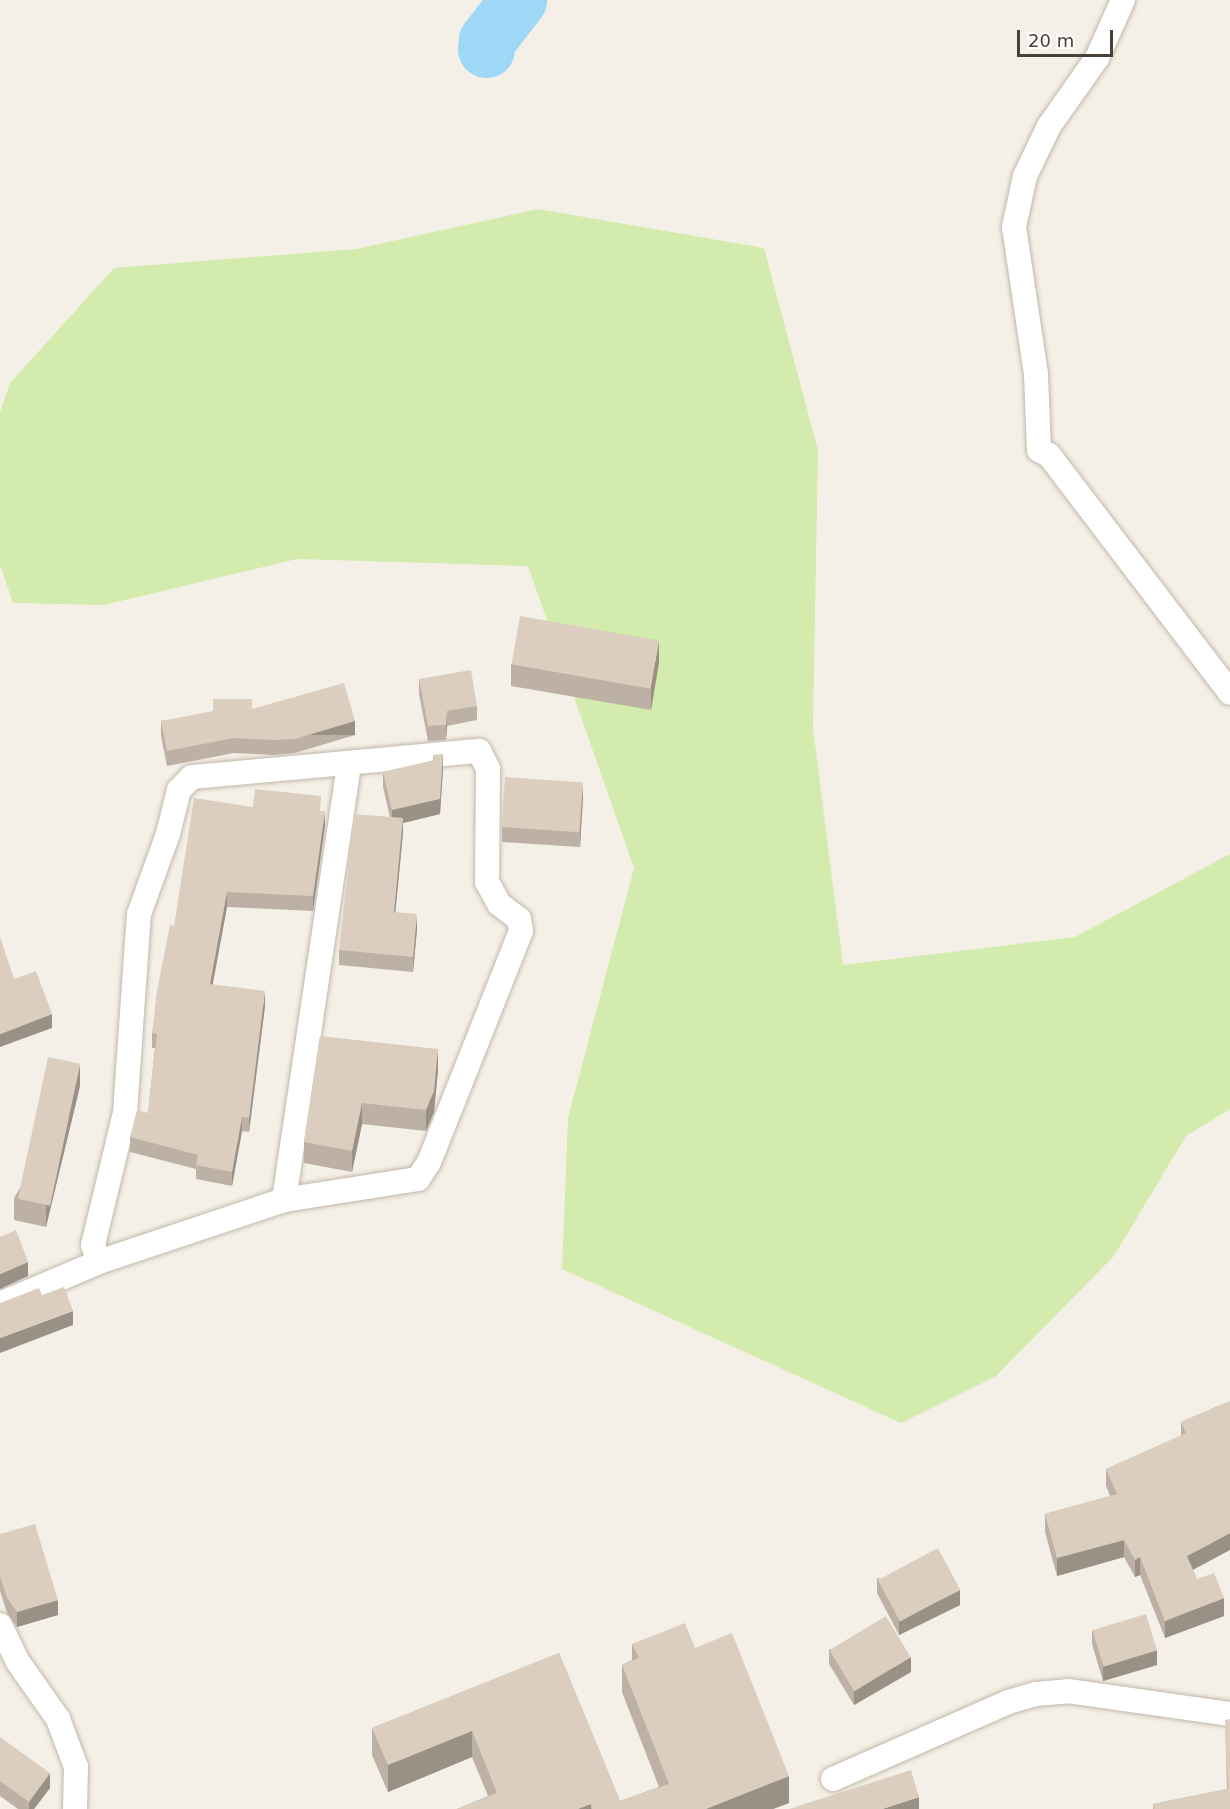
<!DOCTYPE html>
<style>
body{margin:0}
#map{position:relative;width:1230px;height:1809px;overflow:hidden;background:#f5f0e7;font-family:"DejaVu Sans",sans-serif}
div>[style]{position:absolute}
.green>*{inset:0;background:#d3ecad}
.river>*{height:57px;margin:-28.5px;padding:0 28.5px;transform-origin:28.5px;border-radius:28.5px;background:#9fd7f6}
.roads{filter:drop-shadow(0 0 2px #c1b8a9) drop-shadow(0 0 2px #c1b8a9)}
.minor>*{height:24px;margin:-12px;padding:0 12px;transform-origin:12px;border-radius:12px;background:#fff}
.wall>*{inset:0;background:#bcb1a4}
.shaded-wall>*{inset:0;background:#999086;transform-origin:0 0}
.building>*{inset:0;background:#dbcebf;transform-origin:0 0}
span{translate:-50% -50%;white-space:nowrap;text-align:center;line-height:1.15;-webkit-text-stroke:4.5px #fff;paint-order:stroke}
.scale{position:absolute;left:1017px;top:30px;width:96px;height:27px;box-sizing:border-box;border:3px solid #494036;border-top:0;padding-left:8px;font-size:18px;line-height:21px;white-space:nowrap;color:#494036;-webkit-text-stroke:4px #fff;paint-order:stroke}
</style>
<div id="map">
<div class="green">
<div style="clip-path:polygon(538px 209px,764px 248px,818px 450px,813px 727px,843px 965px,1075px 937px,1230px 854px,1230px 1109px,1186px 1136px,1114px 1256px,995px 1377px,901px 1423px,562px 1269px,568px 1118px,634px 868px,528px 566px,297px 559px,104px 605px,13px 603px,0 565px,0 412px,10px 383px,114px 268px,356px 249px)"></div>
</div>
<div class="river">
<div style="left:486px;top:49px;width:9px;rotate:-84deg"></div>
<div style="left:487px;top:40px;width:51px;rotate:-52.2deg"></div>
</div>
<div class="roads">
<div class="minor">
<div style="left:1123px;top:0;width:64px;rotate:114.1deg"></div>
<div style="left:1097px;top:58px;width:83px;rotate:125.2deg"></div>
<div style="left:1049px;top:126px;width:55px;rotate:115.6deg"></div>
<div style="left:1025px;top:176px;width:52px;rotate:102.2deg"></div>
<div style="left:1014px;top:227px;width:150px;rotate:81.5deg"></div>
<div style="left:1036px;top:375px;width:75px;rotate:87.7deg"></div>
<div style="left:1039px;top:450px;width:11px;rotate:27deg"></div>
<div style="left:1049px;top:455px;width:299px;rotate:52.7deg"></div>
<div style="left:479px;top:751px;width:20px;rotate:63deg"></div>
<div style="left:488px;top:769px;width:113px;rotate:90.5deg"></div>
<div style="left:487px;top:882px;width:25px;rotate:61deg"></div>
<div style="left:499px;top:904px;width:25px;rotate:37deg"></div>
<div style="left:519px;top:919px;width:12px;rotate:81deg"></div>
<div style="left:521px;top:931px;width:249px;rotate:111.7deg"></div>
<div style="left:429px;top:1162px;width:20px;rotate:123deg"></div>
<div style="left:418px;top:1179px;width:136px;rotate:171.1deg"></div>
<div style="left:284px;top:1200px;width:195px;rotate:161.5deg"></div>
<div style="left:99px;top:1262px;width:18px;rotate:-109deg"></div>
<div style="left:93px;top:1245px;width:136px;rotate:-76.4deg"></div>
<div style="left:125px;top:1113px;width:199px;rotate:-86deg"></div>
<div style="left:139px;top:914px;width:85px;rotate:-70.1deg"></div>
<div style="left:168px;top:834px;width:45px;rotate:-76deg"></div>
<div style="left:179px;top:790px;width:18px;rotate:-45deg"></div>
<div style="left:192px;top:777px;width:288px;rotate:-5.2deg"></div>
<div style="left:284px;top:1200px;width:442px;rotate:-81.5deg"></div>
<div style="left:0;top:1304px;width:108px;rotate:-23deg"></div>
<div style="left:0;top:1625px;width:41px;rotate:64.1deg"></div>
<div style="left:18px;top:1662px;width:70px;rotate:54.9deg"></div>
<div style="left:58px;top:1719px;width:51px;rotate:69.4deg"></div>
<div style="left:76px;top:1767px;width:42px;rotate:91.4deg"></div>
<div style="left:833px;top:1779px;width:191px;rotate:-23.7deg"></div>
<div style="left:1008px;top:1702px;width:29px;rotate:-16deg"></div>
<div style="left:1036px;top:1694px;width:32px;rotate:-5deg"></div>
<div style="left:1068px;top:1691px;width:164px;rotate:8.1deg"></div>
</div>
</div>
<div class="wall">
<div style="clip-path:polygon(659px 662px,651px 710px,511px 686px,511px 664px)"></div>
<div style="clip-path:polygon(419px 679px,477px 706px,477px 720px,447px 726px,446px 740px,428px 741px,419px 694px)"></div>
<div style="clip-path:polygon(252px 709px,355px 735px,295px 753px,274px 755px,234px 753px,167px 766px,161px 736px,161px 721px)"></div>
<div style="clip-path:polygon(433px 755px,443px 769px,440px 814px,403px 823px,403px 833px,395px 912px,417px 929px,413px 972px,339px 965px,339px 950px,390px 817px,383px 787px,383px 772px,433px 761px)"></div>
<div style="clip-path:polygon(583px 797px,580px 847px,502px 842px,502px 827px)"></div>
<div style="clip-path:polygon(253px 807px,321px 811px,325px 826px,313px 911px,227px 907px,212px 985px,265px 1006px,249px 1132px,242px 1131px,232px 1186px,196px 1179px,196px 1169px,130px 1152px,130px 1137px,148px 1113px,155px 1048px,152px 1048px,152px 1033px,174px 926px)"></div>
<div style="clip-path:polygon(320px 1036px,438px 1070px,434px 1112px,426px 1131px,362px 1124px,352px 1172px,304px 1163px,304px 1142px)"></div>
<div style="clip-path:polygon(80px 1086px,46px 1227px,14px 1220px,14px 1198px)"></div>
<div style="clip-path:polygon(1230px 1401px,1193px 1570px,1197px 1579px,1224px 1616px,1165px 1638px,1140px 1575px,1135px 1577px,1124px 1557px,1057px 1576px,1045px 1532px,1045px 1514px,1110px 1496px,1106px 1486px,1106px 1469px,1181px 1436px,1181px 1422px)"></div>
<div style="clip-path:polygon(0 1534px,58px 1615px,17px 1627px,7px 1613px,0 1591px)"></div>
<div style="clip-path:polygon(877px 1578px,960px 1605px,899px 1635px,877px 1593px)"></div>
<div style="clip-path:polygon(1092px 1630px,1157px 1665px,1103px 1681px,1092px 1644px)"></div>
<div style="clip-path:polygon(632px 1644px,695px 1648px,789px 1803px,773px 1809px,457px 1809px,488px 1796px,472px 1757px,388px 1792px,372px 1755px,372px 1728px,559px 1653px,620px 1801px,659px 1787px,622px 1692px,622px 1665px,632px 1660px)"></div>
<div style="clip-path:polygon(829px 1649px,911px 1672px,854px 1705px,829px 1664px)"></div>
<div style="clip-path:polygon(1225px 1720px,1230px 1809px,1153px 1809px,1153px 1804px,1227px 1789px)"></div>
<div style="clip-path:polygon(0 1737px,50px 1788px,34px 1809px,18px 1809px,0 1796px)"></div>
</div>
<div class="shaded-wall">
<div style="clip-path:polygon(659px 640px,659px 662px,651px 710px,651px 688px)"></div>
<div style="clip-path:polygon(447px 711px,447px 726px,446px 740px,446px 725px)"></div>
<div style="left:355px;top:721px;width:14px;height:63px;rotate:90deg"></div>
<div style="clip-path:polygon(443px 754px,443px 769px,440px 814px,403px 823px,403px 833px,394px 927px,392px 810px)"></div>
<div style="clip-path:polygon(583px 782px,583px 797px,580px 847px,580px 832px)"></div>
<div style="clip-path:polygon(325px 811px,325px 826px,313px 911px,313px 896px)"></div>
<div style="clip-path:polygon(227px 892px,227px 907px,210px 999px,210px 984px)"></div>
<div style="clip-path:polygon(417px 914px,417px 929px,413px 972px,413px 957px)"></div>
<div style="clip-path:polygon(265px 991px,265px 1006px,249px 1132px,249px 1118px)"></div>
<div style="clip-path:polygon(52px 1014px,52px 1028px,0 1047px,0 1034px)"></div>
<div style="clip-path:polygon(438px 1049px,438px 1070px,434px 1112px,426px 1131px,426px 1110px)"></div>
<div style="clip-path:polygon(80px 1064px,80px 1086px,46px 1227px,46px 1206px)"></div>
<div style="clip-path:polygon(362px 1103px,362px 1124px,352px 1172px,352px 1151px)"></div>
<div style="clip-path:polygon(242px 1117px,242px 1131px,232px 1186px,232px 1172px)"></div>
<div style="clip-path:polygon(28px 1262px,28px 1276px,0 1289px,0 1274px)"></div>
<div style="clip-path:polygon(73px 1311px,73px 1325px,0 1353px,0 1338px)"></div>
<div style="clip-path:polygon(1230px 1533px,1230px 1550px,1187px 1573px,1187px 1556px)"></div>
<div style="clip-path:polygon(1124px 1540px,1124px 1557px,1057px 1576px,1057px 1558px)"></div>
<div style="clip-path:polygon(1140px 1557px,1140px 1575px,1135px 1577px,1135px 1560px)"></div>
<div style="clip-path:polygon(960px 1590px,960px 1605px,899px 1635px,899px 1621px)"></div>
<div style="clip-path:polygon(1224px 1598px,1224px 1616px,1165px 1638px,1165px 1621px)"></div>
<div style="clip-path:polygon(58px 1600px,58px 1615px,17px 1627px,17px 1612px)"></div>
<div style="clip-path:polygon(1157px 1650px,1157px 1665px,1103px 1681px,1103px 1666px)"></div>
<div style="clip-path:polygon(911px 1657px,911px 1672px,854px 1705px,854px 1691px)"></div>
<div style="clip-path:polygon(472px 1731px,472px 1757px,388px 1792px,388px 1765px)"></div>
<div style="clip-path:polygon(50px 1773px,50px 1788px,34px 1809px,29px 1809px,29px 1802px)"></div>
<div style="clip-path:polygon(789px 1776px,789px 1803px,773px 1809px,706px 1809px)"></div>
<div style="clip-path:polygon(919px 1797px,919px 1809px,882px 1809px)"></div>
<div style="clip-path:polygon(591px 1804px,591px 1809px,578px 1809px)"></div>
</div>
<div class="building">
<div style="left:520px;top:616px;width:141px;height:49px;rotate:10deg"></div>
<div style="clip-path:polygon(471px 670px,477px 706px,447px 711px,446px 725px,428px 726px,419px 679px)"></div>
<div style="clip-path:polygon(344px 683px,355px 721px,295px 739px,274px 740px,234px 738px,167px 751px,161px 721px,213px 711px,213px 699px,252px 699px,252px 709px)"></div>
<div style="clip-path:polygon(443px 754px,440px 799px,392px 810px,383px 772px,434px 760px,433px 755px)"></div>
<div style="left:505px;top:777px;width:78px;height:50px;rotate:4deg"></div>
<div style="clip-path:polygon(255px 789px,321px 796px,320px 811px,325px 811px,313px 896px,227px 892px,210px 984px,265px 991px,249px 1118px,242px 1117px,232px 1172px,196px 1165px,198px 1155px,130px 1137px,137px 1110px,148px 1113px,157px 1034px,152px 1033px,157px 991px,170px 925px,174px 926px,194px 798px,253px 807px)"></div>
<div style="clip-path:polygon(354px 814px,403px 818px,394px 912px,417px 914px,413px 957px,339px 950px)"></div>
<div style="clip-path:polygon(0 937px,14px 979px,36px 971px,52px 1014px,0 1034px)"></div>
<div style="clip-path:polygon(320px 1036px,438px 1049px,434px 1091px,426px 1110px,362px 1103px,352px 1151px,304px 1142px)"></div>
<div style="left:48px;top:1057px;width:33px;height:145px;rotate:12deg"></div>
<div style="clip-path:polygon(16px 1230px,28px 1262px,0 1274px,0 1237px)"></div>
<div style="clip-path:polygon(64px 1287px,73px 1311px,0 1338px,0 1303px,39px 1288px,42px 1295px)"></div>
<div style="clip-path:polygon(1230px 1401px,1230px 1533px,1187px 1556px,1197px 1579px,1214px 1573px,1224px 1598px,1165px 1621px,1140px 1557px,1135px 1560px,1124px 1540px,1057px 1558px,1045px 1514px,1117px 1494px,1106px 1469px,1186px 1433px,1181px 1422px)"></div>
<div style="clip-path:polygon(35px 1524px,58px 1600px,17px 1612px,7px 1598px,0 1576px,0 1534px)"></div>
<div style="left:938px;top:1548px;width:47px;height:68px;rotate:62deg"></div>
<div style="left:1146px;top:1614px;width:38px;height:56px;rotate:73deg"></div>
<div style="left:886px;top:1616px;width:48px;height:66px;rotate:59deg"></div>
<div style="clip-path:polygon(685px 1623px,695px 1648px,732px 1633px,789px 1776px,706px 1809px,592px 1809px,591px 1804px,578px 1809px,457px 1809px,497px 1793px,472px 1731px,388px 1765px,372px 1728px,559px 1653px,620px 1801px,669px 1784px,622px 1665px,639px 1658px,632px 1644px)"></div>
<div style="clip-path:polygon(1230px 1719px,1230px 1809px,1154px 1809px,1153px 1804px,1228px 1789px,1225px 1720px)"></div>
<div style="clip-path:polygon(0 1737px,50px 1773px,29px 1802px,0 1781px)"></div>
<div style="clip-path:polygon(911px 1770px,919px 1797px,882px 1809px,789px 1809px)"></div>
</div>
<div class="scale">20 m</div>
</div>
